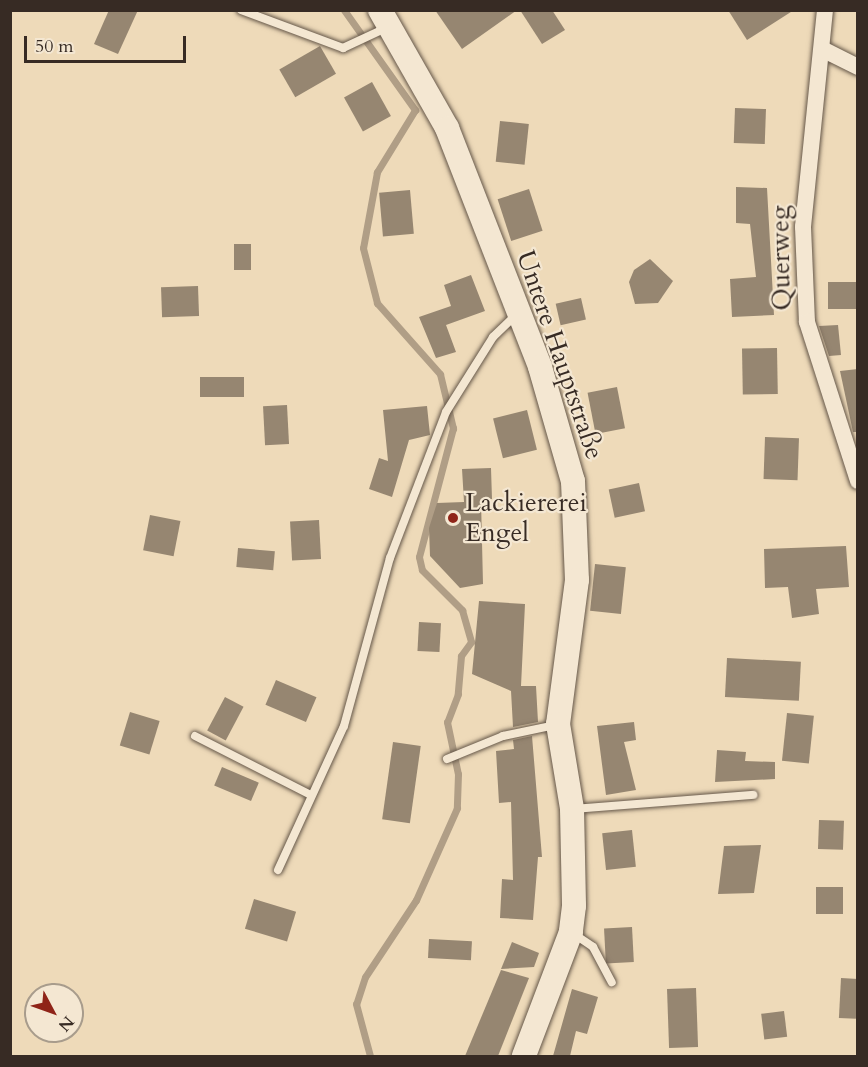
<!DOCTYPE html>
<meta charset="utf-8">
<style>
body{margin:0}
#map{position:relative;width:868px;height:1067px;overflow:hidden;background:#eedab9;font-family:Cardo,serif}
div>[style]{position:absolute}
.stream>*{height:7px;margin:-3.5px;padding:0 3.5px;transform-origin:3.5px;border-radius:3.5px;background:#b09e86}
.building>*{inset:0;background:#968671;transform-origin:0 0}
.roads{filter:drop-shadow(0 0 2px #655749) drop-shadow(0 0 2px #655749)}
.lane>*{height:8px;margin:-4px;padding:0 4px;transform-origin:4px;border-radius:4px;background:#f4e7d2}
.street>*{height:16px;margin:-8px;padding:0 8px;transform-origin:8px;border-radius:8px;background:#f4e7d2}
.secondary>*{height:24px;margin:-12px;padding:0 12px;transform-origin:12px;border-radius:12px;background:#f4e7d2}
.dots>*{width:16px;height:16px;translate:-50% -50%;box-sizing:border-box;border:3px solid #f4e7d2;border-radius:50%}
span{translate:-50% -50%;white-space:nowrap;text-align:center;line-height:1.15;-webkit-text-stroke:4.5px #f4e7d2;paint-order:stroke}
.street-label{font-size:26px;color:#372b24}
.poi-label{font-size:26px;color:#372b24}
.left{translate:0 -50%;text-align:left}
.frame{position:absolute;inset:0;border:12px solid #372b24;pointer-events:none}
.north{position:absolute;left:24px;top:983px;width:60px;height:60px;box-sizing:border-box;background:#f4e7d2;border:2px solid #a89c8c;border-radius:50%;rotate:131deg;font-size:16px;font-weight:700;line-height:24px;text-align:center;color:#372b24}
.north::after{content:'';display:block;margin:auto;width:21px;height:27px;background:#8f2418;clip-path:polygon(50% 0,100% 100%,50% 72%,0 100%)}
.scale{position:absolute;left:24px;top:36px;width:162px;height:27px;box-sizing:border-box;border:3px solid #372b24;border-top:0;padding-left:8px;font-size:18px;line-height:21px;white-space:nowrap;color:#372b24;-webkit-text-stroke:4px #f4e7d2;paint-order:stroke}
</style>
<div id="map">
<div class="stream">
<div style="left:344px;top:10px;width:123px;rotate:54.6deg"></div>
<div style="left:415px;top:110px;width:73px;rotate:121.5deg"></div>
<div style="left:377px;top:172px;width:77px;rotate:100.4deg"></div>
<div style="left:363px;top:248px;width:57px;rotate:75.7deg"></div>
<div style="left:377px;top:303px;width:95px;rotate:48.4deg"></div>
<div style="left:440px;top:374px;width:56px;rotate:76.5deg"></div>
<div style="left:453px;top:428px;width:133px;rotate:104.8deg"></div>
<div style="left:419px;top:557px;width:13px;rotate:77deg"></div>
<div style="left:422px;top:570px;width:57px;rotate:45deg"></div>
<div style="left:462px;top:610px;width:33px;rotate:74deg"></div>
<div style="left:471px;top:642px;width:17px;rotate:126deg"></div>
<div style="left:461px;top:656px;width:38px;rotate:95deg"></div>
<div style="left:458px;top:694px;width:30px;rotate:111deg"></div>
<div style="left:447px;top:722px;width:53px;rotate:78.1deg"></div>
<div style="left:458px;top:774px;width:34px;rotate:92deg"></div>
<div style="left:457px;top:808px;width:101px;rotate:114deg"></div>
<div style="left:416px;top:900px;width:92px;rotate:123.5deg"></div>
<div style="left:365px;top:977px;width:28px;rotate:108deg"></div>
<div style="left:356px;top:1004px;width:54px;rotate:74.9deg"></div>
</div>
<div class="building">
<div style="clip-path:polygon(109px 10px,138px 10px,118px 54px,94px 44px)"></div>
<div style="clip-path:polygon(435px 10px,517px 10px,462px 49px)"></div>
<div style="clip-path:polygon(520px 10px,552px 10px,565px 30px,542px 44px)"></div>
<div style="clip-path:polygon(728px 10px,794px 10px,747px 40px)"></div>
<div style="left:320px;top:46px;width:32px;height:47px;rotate:60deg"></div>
<div style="left:372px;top:82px;width:39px;height:32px;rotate:61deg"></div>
<div style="left:735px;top:108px;width:31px;height:35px;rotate:2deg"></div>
<div style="left:500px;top:121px;width:29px;height:41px;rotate:6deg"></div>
<div style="clip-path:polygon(736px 187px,767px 188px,774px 315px,732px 317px,730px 279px,756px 277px,750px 224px,736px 223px)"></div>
<div style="left:529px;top:189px;width:44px;height:33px;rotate:72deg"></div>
<div style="left:410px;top:190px;width:44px;height:31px;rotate:85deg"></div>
<div style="left:234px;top:244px;width:17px;height:26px"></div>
<div style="clip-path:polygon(650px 259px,673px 281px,658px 303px,635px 304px,629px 282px,634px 270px)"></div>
<div style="clip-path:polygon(471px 275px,485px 311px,446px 325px,456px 352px,436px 358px,419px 317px,451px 306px,444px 285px)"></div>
<div style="left:858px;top:282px;width:27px;height:30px;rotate:90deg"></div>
<div style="left:198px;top:286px;width:30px;height:37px;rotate:88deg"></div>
<div style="left:581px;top:298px;width:22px;height:26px;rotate:77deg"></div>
<div style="clip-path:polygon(838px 325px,841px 355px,829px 356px,819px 326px)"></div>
<div style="left:777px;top:348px;width:46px;height:35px;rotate:89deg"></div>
<div style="clip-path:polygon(858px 369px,858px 432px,853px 432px,840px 371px)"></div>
<div style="left:200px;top:377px;width:44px;height:20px"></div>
<div style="left:617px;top:387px;width:42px;height:30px;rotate:79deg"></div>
<div style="left:287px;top:405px;width:39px;height:24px;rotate:87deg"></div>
<div style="clip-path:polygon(427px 406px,430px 435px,409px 440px,392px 497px,369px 489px,379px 458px,388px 461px,383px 410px)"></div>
<div style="left:527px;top:410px;width:41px;height:35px;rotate:76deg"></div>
<div style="left:765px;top:437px;width:34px;height:42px;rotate:2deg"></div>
<div style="clip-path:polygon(491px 468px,492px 499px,481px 500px,483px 584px,460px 588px,430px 556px,429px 528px,437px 503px,464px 502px,462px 469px)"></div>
<div style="left:639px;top:483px;width:29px;height:31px;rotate:78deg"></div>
<div style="left:150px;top:515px;width:31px;height:36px;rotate:11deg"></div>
<div style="left:319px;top:520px;width:39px;height:29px;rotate:87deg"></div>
<div style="clip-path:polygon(846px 546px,849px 587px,816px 589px,819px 614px,792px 618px,788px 587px,765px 588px,764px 549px)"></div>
<div style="left:238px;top:548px;width:37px;height:19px;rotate:5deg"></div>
<div style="left:595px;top:564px;width:31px;height:47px;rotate:6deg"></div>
<div style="clip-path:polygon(479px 601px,525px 604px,521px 686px,536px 686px,538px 722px,513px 727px,511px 691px,472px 674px)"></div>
<div style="left:419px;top:622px;width:22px;height:29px;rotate:3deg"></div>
<div style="left:727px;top:658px;width:74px;height:39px;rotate:3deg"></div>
<div style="left:276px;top:680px;width:44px;height:27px;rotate:23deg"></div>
<div style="left:225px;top:697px;width:21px;height:38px;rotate:28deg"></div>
<div style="left:130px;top:712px;width:31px;height:35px;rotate:17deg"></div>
<div style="left:787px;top:713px;width:27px;height:48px;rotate:6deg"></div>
<div style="clip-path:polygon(634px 722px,636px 740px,624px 742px,636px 790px,606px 795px,597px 726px)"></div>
<div style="clip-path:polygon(532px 736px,542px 857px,538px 857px,533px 920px,500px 918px,502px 879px,513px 880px,511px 802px,499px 803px,496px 751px,514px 749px,513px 740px)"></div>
<div style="left:393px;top:742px;width:28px;height:78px;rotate:8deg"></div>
<div style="clip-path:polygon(717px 750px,746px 752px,745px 761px,775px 762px,775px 779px,715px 782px)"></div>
<div style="left:222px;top:767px;width:40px;height:20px;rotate:23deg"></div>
<div style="left:819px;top:820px;width:25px;height:29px;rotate:2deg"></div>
<div style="left:632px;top:830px;width:37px;height:30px;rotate:84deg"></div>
<div style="clip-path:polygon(761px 845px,754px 893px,718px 894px,724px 846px)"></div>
<div style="left:816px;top:887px;width:27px;height:27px"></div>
<div style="left:254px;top:899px;width:44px;height:31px;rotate:17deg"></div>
<div style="left:632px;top:927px;width:35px;height:28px;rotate:87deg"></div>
<div style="left:429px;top:939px;width:43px;height:19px;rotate:3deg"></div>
<div style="clip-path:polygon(512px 942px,539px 953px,534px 967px,501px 969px)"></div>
<div style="clip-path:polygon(501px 970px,529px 978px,498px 1056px,465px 1056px)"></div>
<div style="left:841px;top:978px;width:17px;height:40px;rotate:3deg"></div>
<div style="left:696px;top:988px;width:59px;height:29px;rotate:88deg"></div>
<div style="clip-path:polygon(572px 989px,598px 997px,587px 1034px,576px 1031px,570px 1056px,553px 1056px)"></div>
<div style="left:784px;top:1011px;width:26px;height:23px;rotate:83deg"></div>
</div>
<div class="roads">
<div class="lane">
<div style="left:241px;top:10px;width:109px;rotate:20.4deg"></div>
<div style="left:343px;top:48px;width:50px;rotate:-25deg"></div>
<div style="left:195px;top:736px;width:130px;rotate:27deg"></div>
<div style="left:447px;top:759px;width:61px;rotate:-22.3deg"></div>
<div style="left:503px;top:736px;width:53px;rotate:-11.9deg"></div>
<div style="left:574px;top:809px;width:180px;rotate:-4.5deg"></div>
<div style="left:278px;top:870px;width:158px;rotate:-65.4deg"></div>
<div style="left:344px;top:726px;width:174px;rotate:-74.7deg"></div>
<div style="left:390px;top:558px;width:156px;rotate:-69deg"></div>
<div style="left:446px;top:412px;width:89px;rotate:-57.9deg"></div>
<div style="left:493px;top:337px;width:33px;rotate:-44deg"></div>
<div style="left:574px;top:934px;width:23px;rotate:34deg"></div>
<div style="left:593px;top:947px;width:40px;rotate:62deg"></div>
</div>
<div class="street">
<div style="left:825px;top:10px;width:218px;rotate:95.8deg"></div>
<div style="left:803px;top:227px;width:95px;rotate:87.6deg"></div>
<div style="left:807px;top:322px;width:167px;rotate:72.2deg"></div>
<div style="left:822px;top:49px;width:40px;rotate:26.6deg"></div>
</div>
<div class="secondary">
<div style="left:380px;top:10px;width:136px;rotate:60.4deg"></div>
<div style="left:447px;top:128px;width:256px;rotate:68.7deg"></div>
<div style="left:540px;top:367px;width:119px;rotate:73.9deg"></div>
<div style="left:573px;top:481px;width:99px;rotate:87.7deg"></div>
<div style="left:577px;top:580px;width:145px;rotate:97.5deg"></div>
<div style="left:558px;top:724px;width:86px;rotate:80.6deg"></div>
<div style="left:572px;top:809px;width:97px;rotate:88.8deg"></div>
<div style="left:574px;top:906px;width:26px;rotate:97deg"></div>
<div style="left:571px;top:932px;width:133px;rotate:110.8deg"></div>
</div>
</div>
<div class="dots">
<div style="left:453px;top:518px;background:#8f2418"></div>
</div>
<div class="street-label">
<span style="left:781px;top:258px;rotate:-91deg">Querweg</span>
<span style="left:560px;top:355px;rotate:71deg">Untere Hauptstraße</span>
</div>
<div class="poi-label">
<span class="left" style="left:465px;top:518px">Lackiererei<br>Engel</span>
</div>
<div class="frame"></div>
<div class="north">N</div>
<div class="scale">50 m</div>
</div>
